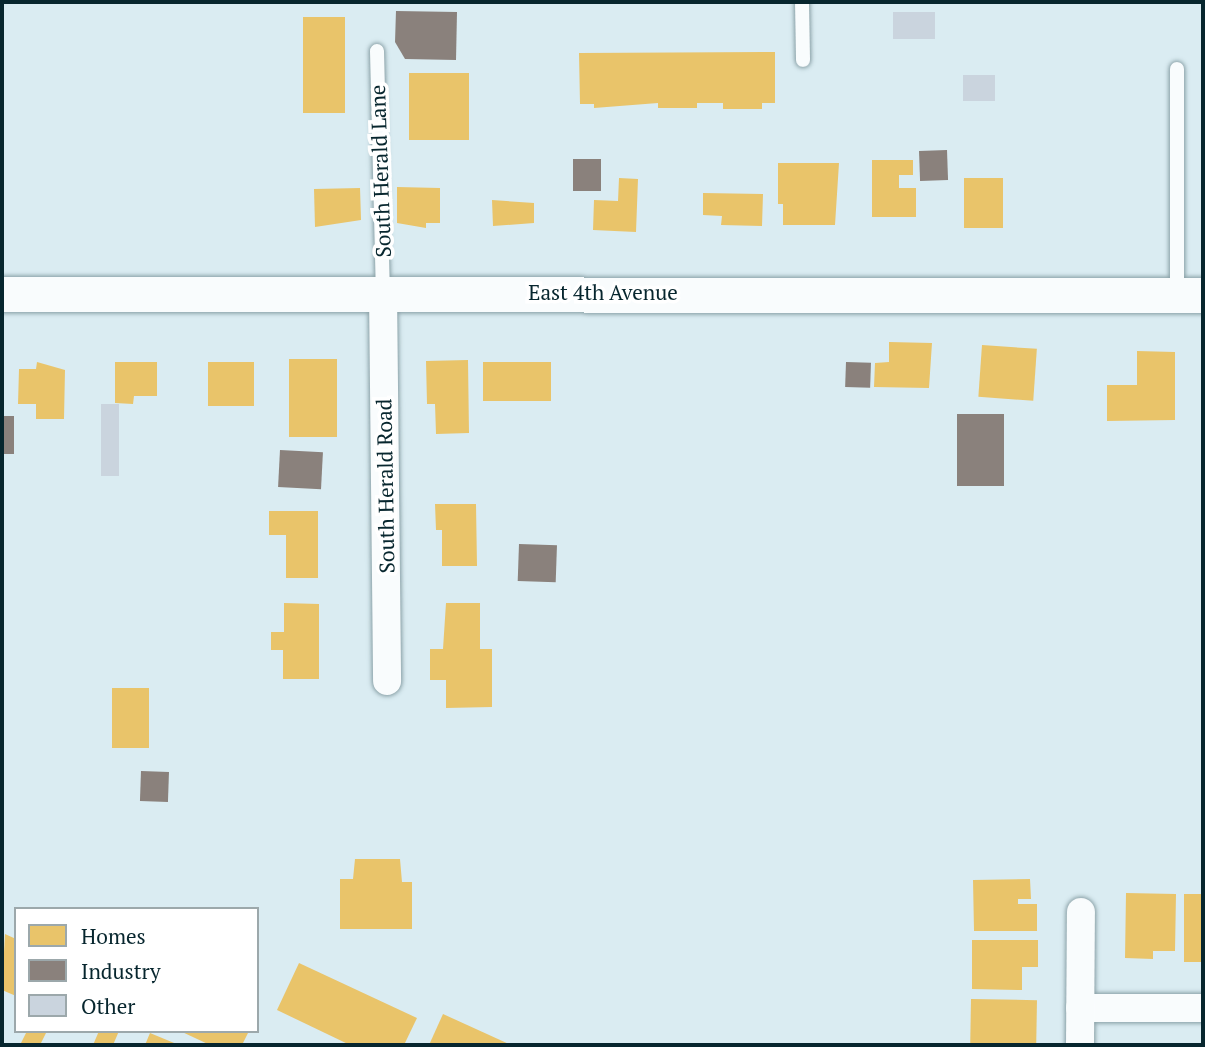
<!DOCTYPE html>
<style>
body{margin:0}
#map{position:relative;width:1205px;height:1047px;overflow:hidden;background:#daecf2;font-family:"PT Serif",serif}
div>[style]{position:absolute}
.homes>*{inset:0;background:#e9c46a;transform-origin:0 0}
.industry>*{inset:0;background:#8a817c;transform-origin:0 0}
.building>*{inset:0;background:#cad4de;transform-origin:0 0}
.roads{filter:drop-shadow(0 0 2px #8ba2a8) drop-shadow(0 0 2px #8ba2a8)}
.service>*{height:14px;margin:-7px;padding:0 7px;transform-origin:7px;border-radius:7px;background:#f9fcfd}
.minor>*{height:28px;margin:-14px;padding:0 14px;transform-origin:14px;border-radius:14px;background:#f9fcfd}
.tertiary>*{height:35px;margin:-17.5px;padding:0 17.5px;transform-origin:17.5px;border-radius:17.5px;background:#f9fcfd}
span{translate:-50% -50%;white-space:nowrap;text-align:center;line-height:1.15;-webkit-text-stroke:7px #fff;paint-order:stroke}
.street-label{font-size:21px;color:#07262e}
.frame{position:absolute;inset:0;border:4px solid #07262e;pointer-events:none}
.legend{position:absolute;left:14px;top:907px;width:245px;height:126px;box-sizing:border-box;background:#fff;border:2px solid #9ca8ab;margin:0;padding:9px 12px;list-style:none;font-size:21px;color:#07262e}
.legend li{display:flex;align-items:center;gap:14px;height:35px}
.legend b{width:35px;border:2px solid #9ca8ab}
</style>
<div id="map">
<div class="homes">
<div style="left:303px;top:17px;width:42px;height:96px"></div>
<div style="clip-path:polygon(775px 52px,775px 103px,762px 103px,762px 109px,723px 109px,723px 103px,697px 103px,697px 108px,658px 108px,658px 103px,594px 108px,594px 104px,580px 104px,579px 53px)"></div>
<div style="left:409px;top:73px;width:60px;height:67px"></div>
<div style="clip-path:polygon(872px 160px,913px 160px,913px 175px,899px 175px,899px 188px,916px 188px,916px 217px,872px 217px)"></div>
<div style="clip-path:polygon(778px 163px,839px 163px,835px 225px,783px 225px,783px 204px,778px 204px)"></div>
<div style="clip-path:polygon(619px 178px,638px 179px,636px 232px,593px 230px,594px 200px,618px 201px)"></div>
<div style="left:964px;top:178px;width:39px;height:50px"></div>
<div style="clip-path:polygon(397px 187px,440px 188px,440px 223px,426px 223px,426px 228px,397px 223px)"></div>
<div style="clip-path:polygon(360px 188px,361px 220px,315px 227px,314px 189px)"></div>
<div style="clip-path:polygon(703px 193px,763px 194px,762px 226px,721px 225px,722px 216px,703px 215px)"></div>
<div style="clip-path:polygon(492px 200px,534px 203px,534px 223px,493px 226px)"></div>
<div style="clip-path:polygon(889px 342px,932px 343px,929px 388px,874px 387px,875px 363px,889px 362px)"></div>
<div style="left:982px;top:345px;width:55px;height:52px;rotate:4deg"></div>
<div style="clip-path:polygon(1137px 351px,1175px 352px,1175px 420px,1107px 421px,1107px 385px,1137px 385px)"></div>
<div style="left:289px;top:359px;width:48px;height:78px"></div>
<div style="clip-path:polygon(468px 360px,469px 433px,436px 434px,435px 404px,427px 404px,426px 361px)"></div>
<div style="clip-path:polygon(37px 362px,65px 370px,64px 419px,36px 419px,36px 404px,18px 404px,19px 369px,36px 369px)"></div>
<div style="clip-path:polygon(115px 362px,157px 362px,157px 396px,134px 396px,133px 404px,115px 403px)"></div>
<div style="left:254px;top:362px;width:44px;height:46px;rotate:90deg"></div>
<div style="left:483px;top:362px;width:68px;height:39px"></div>
<div style="clip-path:polygon(435px 504px,476px 504px,477px 566px,442px 566px,442px 530px,436px 530px)"></div>
<div style="clip-path:polygon(269px 511px,318px 511px,318px 578px,286px 578px,286px 535px,269px 535px)"></div>
<div style="clip-path:polygon(284px 603px,319px 604px,319px 679px,283px 679px,283px 650px,271px 650px,271px 632px,284px 632px)"></div>
<div style="clip-path:polygon(446px 603px,480px 603px,480px 649px,492px 649px,492px 707px,446px 708px,446px 680px,430px 680px,430px 649px,443px 649px)"></div>
<div style="left:112px;top:688px;width:37px;height:60px"></div>
<div style="clip-path:polygon(355px 859px,400px 859px,402px 882px,412px 882px,412px 929px,340px 929px,340px 879px,353px 879px)"></div>
<div style="clip-path:polygon(1030px 879px,1031px 899px,1018px 899px,1018px 904px,1037px 904px,1037px 931px,974px 931px,973px 880px)"></div>
<div style="clip-path:polygon(1126px 893px,1176px 894px,1175px 951px,1153px 951px,1153px 959px,1125px 958px)"></div>
<div style="left:1184px;top:894px;width:19px;height:68px"></div>
<div style="clip-path:polygon(5px 934px,16px 939px,16px 996px,2px 990px)"></div>
<div style="clip-path:polygon(972px 940px,1038px 940px,1038px 967px,1022px 967px,1022px 990px,972px 989px)"></div>
<div style="clip-path:polygon(299px 963px,417px 1018px,404px 1045px,350px 1045px,277px 1010px)"></div>
<div style="left:971px;top:999px;width:66px;height:46px;rotate:1deg"></div>
<div style="clip-path:polygon(443px 1014px,511px 1045px,429px 1045px)"></div>
<div style="clip-path:polygon(27px 1031px,47px 1031px,40px 1045px,20px 1045px)"></div>
<div style="clip-path:polygon(99px 1031px,119px 1031px,113px 1045px,93px 1045px)"></div>
<div style="clip-path:polygon(180px 1031px,249px 1031px,242px 1045px,210px 1045px)"></div>
<div style="clip-path:polygon(150px 1033px,179px 1045px,145px 1045px)"></div>
</div>
<div class="industry">
<div style="clip-path:polygon(396px 11px,457px 12px,456px 60px,405px 59px,395px 42px)"></div>
<div style="left:947px;top:150px;width:30px;height:28px;rotate:88deg"></div>
<div style="left:573px;top:159px;width:28px;height:32px"></div>
<div style="left:846px;top:362px;width:25px;height:25px;rotate:2deg"></div>
<div style="left:957px;top:414px;width:47px;height:72px"></div>
<div style="left:2px;top:416px;width:12px;height:38px"></div>
<div style="left:280px;top:450px;width:43px;height:37px;rotate:3deg"></div>
<div style="left:519px;top:544px;width:38px;height:37px;rotate:2deg"></div>
<div style="left:141px;top:771px;width:28px;height:30px;rotate:2deg"></div>
</div>
<div class="building">
<div style="left:893px;top:12px;width:42px;height:27px"></div>
<div style="left:963px;top:75px;width:32px;height:26px"></div>
<div style="left:101px;top:404px;width:18px;height:72px"></div>
</div>
<div class="roads">
<div class="service">
<div style="left:802px;top:2px;width:58px;rotate:89deg"></div>
<div style="left:377px;top:51px;width:240px;rotate:88.6deg"></div>
<div style="left:1177px;top:69px;width:226px;rotate:90deg"></div>
</div>
<div class="minor">
<div style="left:383px;top:291px;width:390px;rotate:89.4deg"></div>
<div style="left:1080px;top:1008px;width:123px"></div>
<div style="left:1080px;top:1045px;width:133px;rotate:-89.6deg"></div>
</div>
<div class="tertiary">
<div style="left:2px;top:294px;width:1201px;rotate:0.05deg"></div>
</div>
</div>
<div class="street-label">
<span style="left:380px;top:171px;rotate:-92deg">South Herald Lane</span>
<span style="left:603px;top:292px">East 4th Avenue</span>
<span style="left:385px;top:486px;rotate:-91deg">South Herald Road</span>
</div>
<div class="frame"></div>
<ul class="legend">
<li><b style="height:19px;background:#e9c46a"></b>Homes</li>
<li><b style="height:19px;background:#8a817c"></b>Industry</li>
<li><b style="height:19px;background:#cad4de"></b>Other</li>
</ul>
</div>
